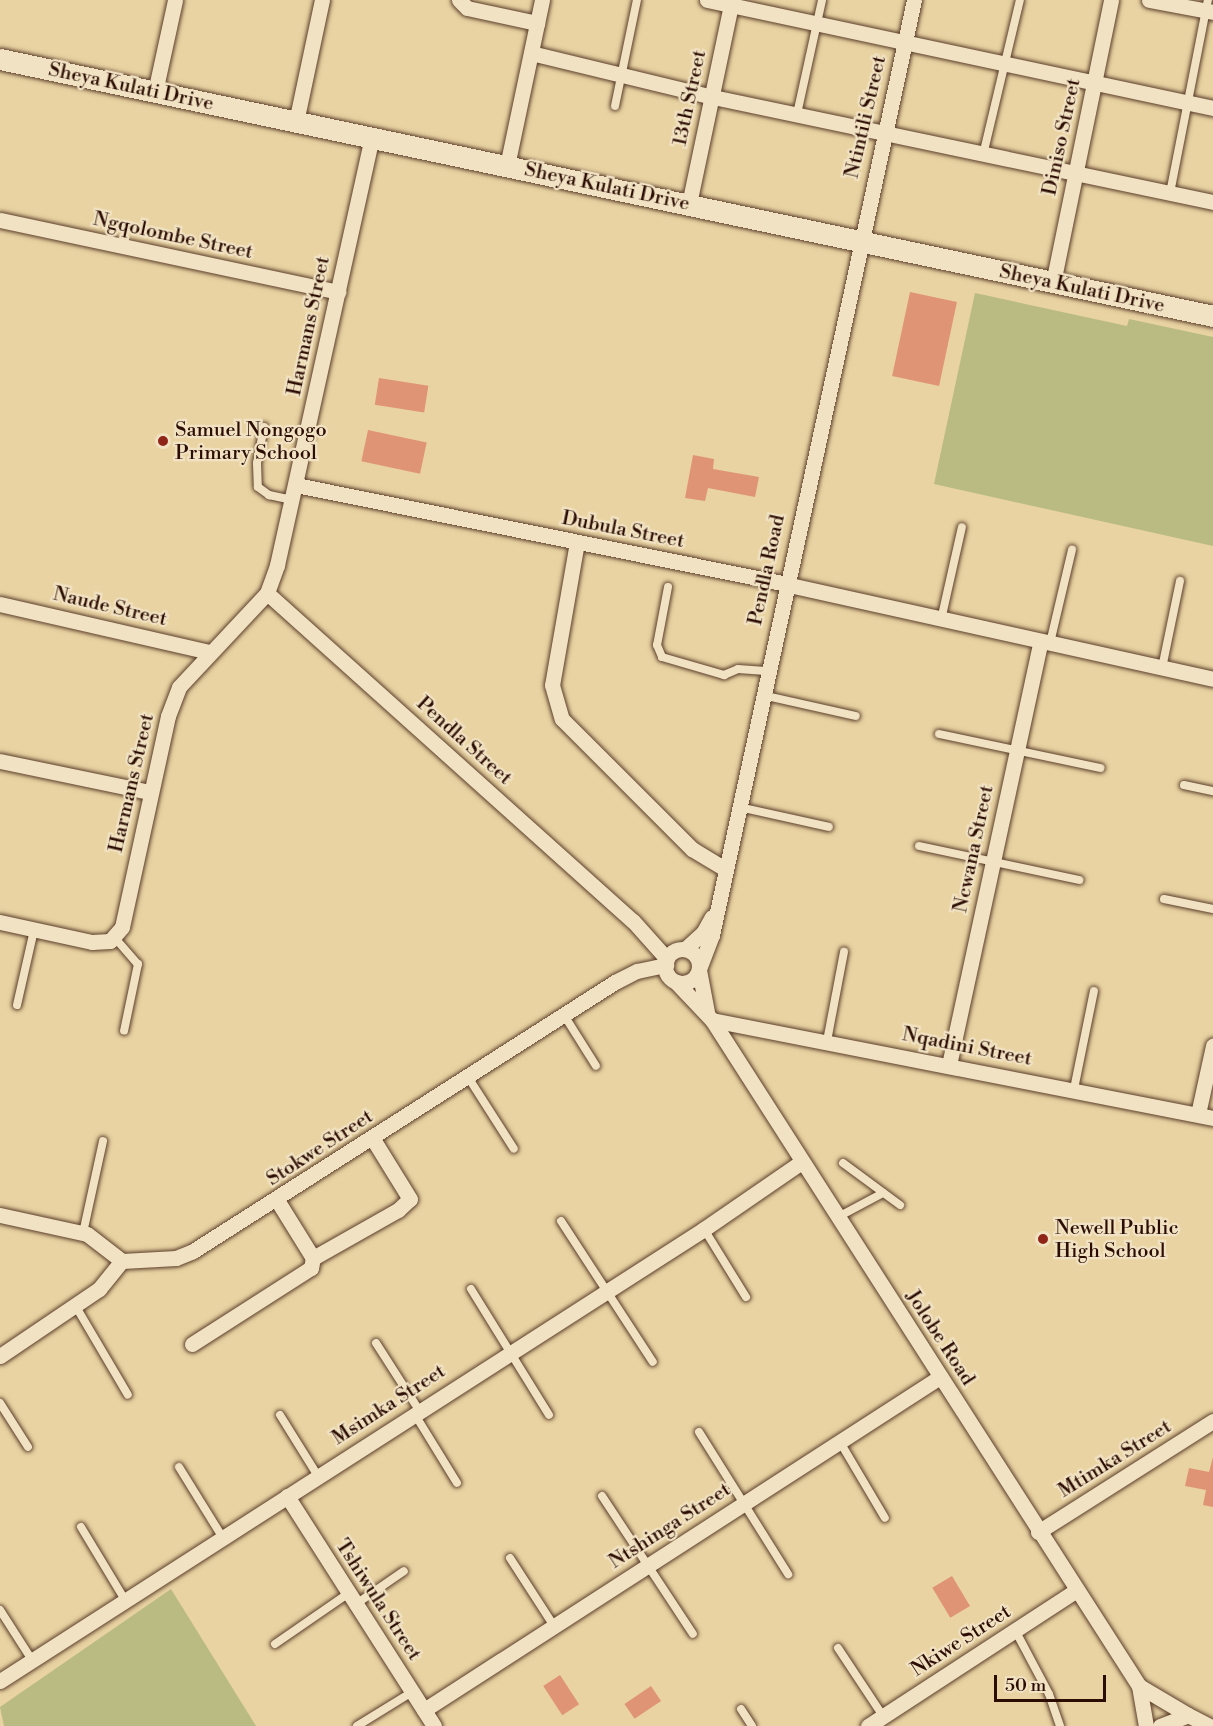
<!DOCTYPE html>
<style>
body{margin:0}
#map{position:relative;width:1213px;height:1726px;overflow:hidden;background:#e9d3a2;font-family:"Libre Bodoni",serif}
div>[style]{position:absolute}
.green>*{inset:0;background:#b9bb83}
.building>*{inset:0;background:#e09476;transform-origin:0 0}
.roads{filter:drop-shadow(0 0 2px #5b3e2b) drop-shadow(0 0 2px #5b3e2b)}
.lane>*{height:8px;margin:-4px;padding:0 4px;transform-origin:4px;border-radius:4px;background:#f1e2c3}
.street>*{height:15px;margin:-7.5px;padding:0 7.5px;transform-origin:7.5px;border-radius:7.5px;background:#f1e2c3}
.street>.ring{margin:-7.5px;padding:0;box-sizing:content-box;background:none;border:15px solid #f1e2c3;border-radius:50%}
.secondary>*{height:21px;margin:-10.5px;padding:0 10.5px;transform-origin:10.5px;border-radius:10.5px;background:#f1e2c3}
.dots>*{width:16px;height:16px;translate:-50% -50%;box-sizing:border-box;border:3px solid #f1e2c3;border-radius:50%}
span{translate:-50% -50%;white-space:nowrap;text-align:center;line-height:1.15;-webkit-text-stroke:4.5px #f1e2c3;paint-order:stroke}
.street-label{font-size:20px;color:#2c0d03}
.poi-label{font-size:20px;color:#2c0d03}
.left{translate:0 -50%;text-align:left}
.scale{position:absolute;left:994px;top:1675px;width:112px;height:27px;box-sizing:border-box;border:3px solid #2c0d03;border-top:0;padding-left:8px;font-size:18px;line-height:21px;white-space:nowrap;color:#2c0d03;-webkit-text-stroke:4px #f1e2c3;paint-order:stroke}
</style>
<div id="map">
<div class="green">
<div style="clip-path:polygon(975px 293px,1127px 326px,1129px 319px,1213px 337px,1213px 546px,934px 484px)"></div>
<div style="clip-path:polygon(171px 1589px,256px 1726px,4px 1726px,0 1707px)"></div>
</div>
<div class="building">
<div style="left:910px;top:292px;width:48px;height:86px;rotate:12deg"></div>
<div style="left:379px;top:378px;width:50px;height:27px;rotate:9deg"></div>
<div style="left:368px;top:430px;width:60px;height:32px;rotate:12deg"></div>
<div style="clip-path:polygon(693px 455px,714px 459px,713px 469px,759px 477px,755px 497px,708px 488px,705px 501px,685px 498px)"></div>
<div style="clip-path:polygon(1213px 1457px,1213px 1507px,1203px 1505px,1206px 1490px,1185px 1486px,1189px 1468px,1209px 1472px)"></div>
<div style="left:952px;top:1576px;width:35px;height:23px;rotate:59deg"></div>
<div style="left:560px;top:1675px;width:35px;height:20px;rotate:57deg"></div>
<div style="left:651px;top:1686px;width:18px;height:32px;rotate:56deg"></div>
</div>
<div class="roads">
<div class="lane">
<div style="left:615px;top:106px;width:108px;rotate:-78.3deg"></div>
<div style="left:797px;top:114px;width:117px;rotate:-77.6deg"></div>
<div style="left:983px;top:155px;width:159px;rotate:-76.6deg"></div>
<div style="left:1170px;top:193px;width:197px;rotate:-78.9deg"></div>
<div style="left:264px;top:427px;width:37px;rotate:101deg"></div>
<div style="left:257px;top:463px;width:24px;rotate:88deg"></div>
<div style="left:258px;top:487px;width:14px;rotate:36deg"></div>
<div style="left:269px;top:495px;width:24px;rotate:12deg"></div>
<div style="left:668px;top:587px;width:59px;rotate:100.7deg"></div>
<div style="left:657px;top:645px;width:13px;rotate:67deg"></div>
<div style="left:662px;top:657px;width:65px;rotate:16.2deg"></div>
<div style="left:724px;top:675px;width:15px;rotate:-23deg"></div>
<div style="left:738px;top:669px;width:28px;rotate:4deg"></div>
<div style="left:941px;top:620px;width:95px;rotate:-77.3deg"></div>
<div style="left:1050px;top:643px;width:96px;rotate:-76.7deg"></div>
<div style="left:1162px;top:668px;width:89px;rotate:-78.3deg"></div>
<div style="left:762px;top:695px;width:96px;rotate:12.6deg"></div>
<div style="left:939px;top:734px;width:165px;rotate:11.9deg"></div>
<div style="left:1184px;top:785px;width:30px;rotate:12deg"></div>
<div style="left:739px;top:807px;width:92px;rotate:12.5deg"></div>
<div style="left:919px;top:846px;width:164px;rotate:12deg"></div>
<div style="left:1164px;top:899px;width:50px;rotate:11.5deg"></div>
<div style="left:115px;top:938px;width:35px;rotate:49deg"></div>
<div style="left:138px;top:964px;width:68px;rotate:101.8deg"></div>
<div style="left:17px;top:1005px;width:77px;rotate:-77.2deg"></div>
<div style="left:564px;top:1015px;width:60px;rotate:57.9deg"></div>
<div style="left:827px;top:1041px;width:91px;rotate:-79.2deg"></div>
<div style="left:468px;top:1077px;width:85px;rotate:57.4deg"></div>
<div style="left:1074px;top:1089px;width:100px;rotate:-78.5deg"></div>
<div style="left:843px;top:1163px;width:71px;rotate:36.4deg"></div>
<div style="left:838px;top:1217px;width:51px;rotate:-28.1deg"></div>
<div style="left:561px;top:1221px;width:168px;rotate:56.9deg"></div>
<div style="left:704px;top:1229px;width:80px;rotate:58.3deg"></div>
<div style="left:83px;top:1233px;width:94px;rotate:-77.7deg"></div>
<div style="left:471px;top:1289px;width:148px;rotate:58.2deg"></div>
<div style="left:75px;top:1305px;width:104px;rotate:59.5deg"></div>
<div style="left:376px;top:1343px;width:80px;rotate:57.3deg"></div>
<div style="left:0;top:1403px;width:52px;rotate:57.5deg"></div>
<div style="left:414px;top:1413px;width:82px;rotate:58.4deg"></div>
<div style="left:280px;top:1415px;width:72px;rotate:58.1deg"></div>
<div style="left:699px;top:1432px;width:168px;rotate:57.9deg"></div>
<div style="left:840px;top:1442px;width:88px;rotate:59.4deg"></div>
<div style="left:179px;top:1467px;width:84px;rotate:58.2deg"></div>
<div style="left:602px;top:1496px;width:165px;rotate:56.6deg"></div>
<div style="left:81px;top:1527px;width:85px;rotate:58.9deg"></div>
<div style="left:510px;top:1558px;width:81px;rotate:57.1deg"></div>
<div style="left:356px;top:1604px;width:58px;rotate:-34.5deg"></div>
<div style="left:0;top:1610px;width:59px;rotate:57.4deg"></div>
<div style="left:1015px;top:1630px;width:72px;rotate:62deg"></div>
<div style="left:1049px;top:1694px;width:34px;rotate:71deg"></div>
<div style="left:275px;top:1644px;width:90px;rotate:-34.6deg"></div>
<div style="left:838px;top:1648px;width:82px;rotate:56.5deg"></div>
<div style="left:741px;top:1709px;width:20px;rotate:57deg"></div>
<div style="left:357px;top:1726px;width:65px;rotate:-31.7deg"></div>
</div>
<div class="street">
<div style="left:459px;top:0;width:11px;rotate:45deg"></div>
<div style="left:467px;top:8px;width:72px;rotate:12.1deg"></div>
<div style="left:707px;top:0;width:517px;rotate:12.05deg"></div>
<div style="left:1149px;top:0;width:65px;rotate:10.6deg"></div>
<div style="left:531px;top:53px;width:187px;rotate:13.6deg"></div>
<div style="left:713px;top:97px;width:511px;rotate:11.86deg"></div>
<div style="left:155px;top:92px;width:94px;rotate:-77.7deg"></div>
<div style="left:296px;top:122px;width:125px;rotate:-78deg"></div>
<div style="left:507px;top:166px;width:170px;rotate:-78.1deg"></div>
<div style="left:689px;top:204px;width:208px;rotate:-78.1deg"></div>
<div style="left:0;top:220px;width:346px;rotate:12deg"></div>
<div style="left:1053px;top:283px;width:289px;rotate:-78.4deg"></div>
<div style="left:296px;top:485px;width:499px;rotate:11.4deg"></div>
<div style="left:785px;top:584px;width:438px;rotate:12.5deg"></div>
<div style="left:577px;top:542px;width:145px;rotate:99.9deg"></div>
<div style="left:552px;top:685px;width:35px;rotate:74deg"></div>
<div style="left:562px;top:719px;width:184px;rotate:45deg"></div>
<div style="left:692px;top:849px;width:37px;rotate:31deg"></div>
<div style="left:267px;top:593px;width:491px;rotate:41.9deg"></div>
<div style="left:633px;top:921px;width:51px;rotate:48.2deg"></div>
<div style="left:0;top:604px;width:214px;rotate:12.9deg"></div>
<div style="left:0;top:761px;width:153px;rotate:11.7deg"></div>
<div style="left:0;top:922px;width:94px;rotate:12.3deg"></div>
<div style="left:92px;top:942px;width:18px;rotate:-3deg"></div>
<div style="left:110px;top:941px;width:18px;rotate:-49deg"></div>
<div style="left:122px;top:927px;width:216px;rotate:-77.7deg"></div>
<div style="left:168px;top:716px;width:31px;rotate:-69deg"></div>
<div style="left:179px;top:687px;width:129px;rotate:-46.9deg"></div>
<div style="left:267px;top:593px;width:30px;rotate:-70deg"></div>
<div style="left:277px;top:565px;width:437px;rotate:-77.5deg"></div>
<div style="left:685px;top:949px;width:24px;rotate:-42deg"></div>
<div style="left:703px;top:933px;width:18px;rotate:-61deg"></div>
<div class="ring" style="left:665px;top:949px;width:19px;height:19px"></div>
<div style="left:699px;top:969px;width:36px;rotate:-69deg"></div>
<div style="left:712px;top:935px;width:957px;rotate:-77.81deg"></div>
<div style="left:699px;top:970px;width:43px;rotate:79.2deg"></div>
<div style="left:676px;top:982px;width:52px;rotate:46.5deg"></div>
<div style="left:712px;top:1020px;width:791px;rotate:57.33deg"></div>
<div style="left:1139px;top:1686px;width:41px;rotate:80.1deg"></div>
<div style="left:712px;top:1020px;width:510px;rotate:11.07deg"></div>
<div style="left:949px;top:1065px;width:432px;rotate:-77.8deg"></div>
<div style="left:1198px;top:1114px;width:70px;rotate:-77.6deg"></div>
<div style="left:277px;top:1200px;width:68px;rotate:58.2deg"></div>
<div style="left:313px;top:1258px;width:98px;rotate:-29.5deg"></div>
<div style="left:398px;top:1210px;width:16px;rotate:-43deg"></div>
<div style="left:410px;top:1199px;width:70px;rotate:-121.7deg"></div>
<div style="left:0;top:1215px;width:89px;rotate:12.3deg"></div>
<div style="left:87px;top:1234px;width:44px;rotate:37.6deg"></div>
<div style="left:192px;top:1344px;width:141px;rotate:-32.6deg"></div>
<div style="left:311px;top:1268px;width:10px;rotate:-79deg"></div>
<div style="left:0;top:1356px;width:120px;rotate:-34.1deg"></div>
<div style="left:99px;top:1289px;width:36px;rotate:-51deg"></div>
<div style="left:122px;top:1261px;width:54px;rotate:-3.2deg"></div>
<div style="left:176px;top:1258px;width:18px;rotate:-22deg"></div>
<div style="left:193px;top:1251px;width:500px;rotate:-32.52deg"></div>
<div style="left:615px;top:982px;width:25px;rotate:-27deg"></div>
<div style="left:637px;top:971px;width:30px;rotate:-12deg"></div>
<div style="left:287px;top:1496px;width:273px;rotate:57.4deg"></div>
<div style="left:1038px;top:1532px;width:207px;rotate:-32.4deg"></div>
<div style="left:0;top:1681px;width:837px;rotate:-32.7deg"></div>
<div style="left:704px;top:1229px;width:116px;rotate:-34.5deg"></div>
<div style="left:1139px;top:1686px;width:57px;rotate:30.6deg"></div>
<div style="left:424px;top:1710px;width:614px;rotate:-32.84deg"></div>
<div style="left:868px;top:1726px;width:249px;rotate:-33.1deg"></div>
<div style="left:1160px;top:1726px;width:30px;rotate:-21deg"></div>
<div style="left:1188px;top:1715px;width:25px;rotate:27deg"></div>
</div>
<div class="secondary">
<div style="left:0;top:59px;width:1240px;rotate:11.96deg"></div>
</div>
</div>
<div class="dots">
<div style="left:163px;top:441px;background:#8f2418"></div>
<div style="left:1043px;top:1239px;background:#8f2418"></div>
</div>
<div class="street-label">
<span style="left:131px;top:87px;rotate:12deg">Sheya Kulati Drive</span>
<span style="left:690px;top:98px;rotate:-78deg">13th Street</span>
<span style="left:866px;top:117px;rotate:-77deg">Ntintili Street</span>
<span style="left:1062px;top:137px;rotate:-78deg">Diniso Street</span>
<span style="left:607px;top:187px;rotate:12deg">Sheya Kulati Drive</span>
<span style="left:173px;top:236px;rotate:12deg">Ngqolombe Street</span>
<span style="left:1082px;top:289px;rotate:12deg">Sheya Kulati Drive</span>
<span style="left:309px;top:326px;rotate:-78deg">Harmans Street</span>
<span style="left:623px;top:530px;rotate:11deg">Dubula Street</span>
<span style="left:767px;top:570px;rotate:-78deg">Pendla Road</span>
<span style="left:110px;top:607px;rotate:13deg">Naude Street</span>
<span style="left:464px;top:741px;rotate:42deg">Pendla Street</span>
<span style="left:132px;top:783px;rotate:-77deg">Harmans Street</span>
<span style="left:974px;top:849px;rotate:-78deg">Ncwana Street</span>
<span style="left:967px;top:1047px;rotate:11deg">Nqadini Street</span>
<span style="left:320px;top:1148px;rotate:-33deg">Stokwe Street</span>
<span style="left:940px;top:1338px;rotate:57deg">Jolobe Road</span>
<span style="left:389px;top:1405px;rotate:-33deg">Msimka Street</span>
<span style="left:1115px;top:1459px;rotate:-32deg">Mtimka Street</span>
<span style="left:670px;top:1526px;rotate:-33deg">Ntshinga Street</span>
<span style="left:378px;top:1600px;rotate:57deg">Tshiwula Street</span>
<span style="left:961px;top:1641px;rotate:-33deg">Nkiwe Street</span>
</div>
<div class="poi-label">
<span class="left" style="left:175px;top:442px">Samuel Nongogo<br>Primary School</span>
<span class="left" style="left:1055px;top:1240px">Newell Public<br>High School</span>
</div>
<div class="scale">50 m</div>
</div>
